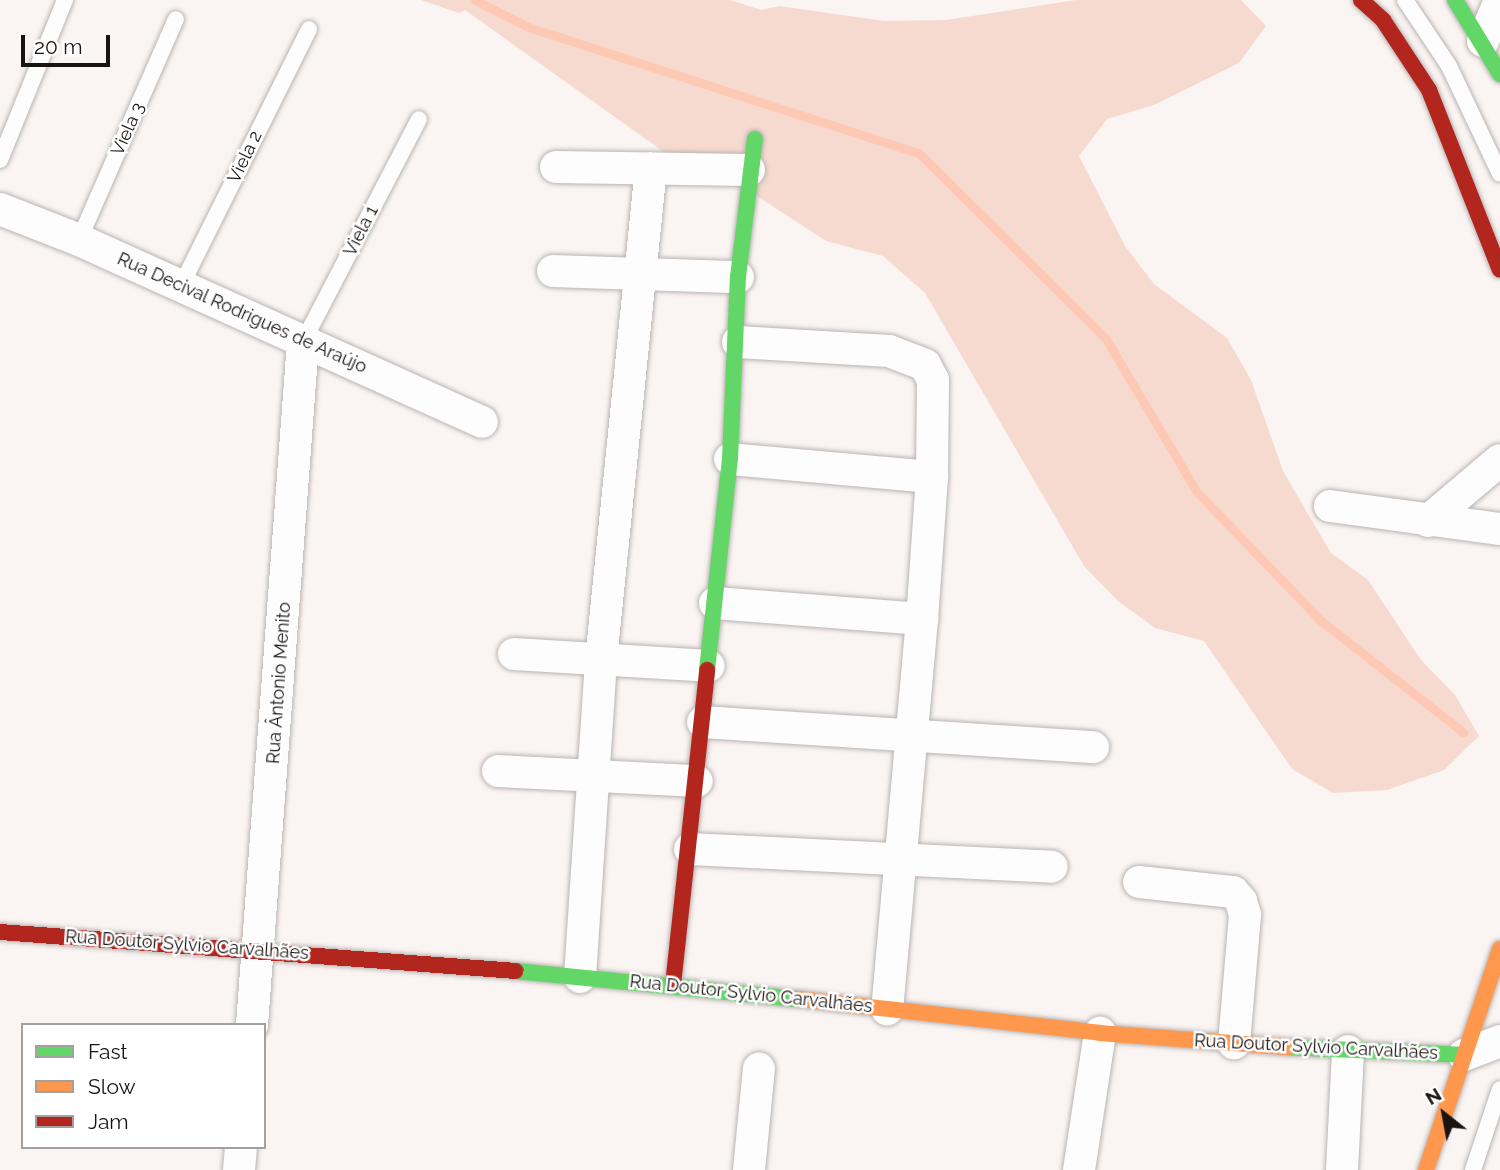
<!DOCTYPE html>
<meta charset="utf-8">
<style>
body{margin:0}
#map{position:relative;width:1500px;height:1170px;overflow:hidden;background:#faf4f2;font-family:Raleway,sans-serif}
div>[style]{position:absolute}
.green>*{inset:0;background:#f7dacf}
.stream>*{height:9px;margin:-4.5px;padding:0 4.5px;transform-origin:4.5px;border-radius:4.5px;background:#fec9b4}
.roads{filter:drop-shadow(0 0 2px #b9b4b2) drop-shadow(0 0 2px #b9b4b2)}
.lane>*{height:16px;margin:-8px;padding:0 8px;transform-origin:8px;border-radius:8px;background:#fefdfd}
.street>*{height:32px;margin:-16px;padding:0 16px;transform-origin:16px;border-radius:16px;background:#fefdfd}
.fast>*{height:16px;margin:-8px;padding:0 8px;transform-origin:8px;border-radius:8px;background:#63d668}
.slow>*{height:16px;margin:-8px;padding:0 8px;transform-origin:8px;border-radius:8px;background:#ff974d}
.jam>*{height:16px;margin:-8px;padding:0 8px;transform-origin:8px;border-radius:8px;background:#b3261e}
span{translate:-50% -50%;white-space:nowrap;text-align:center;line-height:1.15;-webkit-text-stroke:5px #fff;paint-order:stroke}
.street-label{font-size:18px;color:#191412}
.legend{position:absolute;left:21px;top:1023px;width:245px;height:126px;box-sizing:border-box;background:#fff;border:2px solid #a3a1a0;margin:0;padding:9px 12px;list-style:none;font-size:21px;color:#191412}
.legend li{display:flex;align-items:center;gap:14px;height:35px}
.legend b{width:35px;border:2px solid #a3a1a0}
.north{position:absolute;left:1409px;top:1079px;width:70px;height:70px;-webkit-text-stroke:5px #fff;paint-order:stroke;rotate:329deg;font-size:19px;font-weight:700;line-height:28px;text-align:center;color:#191412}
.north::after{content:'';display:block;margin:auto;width:24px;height:32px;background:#191412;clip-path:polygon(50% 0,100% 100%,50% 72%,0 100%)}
.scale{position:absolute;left:21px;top:35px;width:89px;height:32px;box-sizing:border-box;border:4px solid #191412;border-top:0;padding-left:9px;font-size:21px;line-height:24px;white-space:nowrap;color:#191412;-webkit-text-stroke:5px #fff;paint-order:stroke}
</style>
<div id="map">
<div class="green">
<div style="clip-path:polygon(421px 0,730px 0,761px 10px,779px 6px,884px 21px,946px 20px,1076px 0,1241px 0,1266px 26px,1239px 63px,1154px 105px,1107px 119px,1079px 156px,1125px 246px,1154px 284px,1227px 338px,1251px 380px,1283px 471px,1331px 553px,1368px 580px,1421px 660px,1455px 695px,1479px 736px,1444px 770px,1387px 790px,1333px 793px,1292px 769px,1204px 641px,1155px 628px,1118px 601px,1084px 566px,925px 293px,883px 256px,826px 241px,748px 190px,699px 177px,465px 10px,459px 13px)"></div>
</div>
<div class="stream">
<div style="left:475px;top:0;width:59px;rotate:27deg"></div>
<div style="left:528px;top:27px;width:411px;rotate:17.9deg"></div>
<div style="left:919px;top:153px;width:264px;rotate:44.8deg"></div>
<div style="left:1106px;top:339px;width:178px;rotate:59.3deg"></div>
<div style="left:1197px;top:492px;width:178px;rotate:46.1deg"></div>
<div style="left:1320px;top:620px;width:182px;rotate:38.1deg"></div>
</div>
<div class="roads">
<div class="lane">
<div style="left:1405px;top:0;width:79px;rotate:56.3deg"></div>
<div style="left:1449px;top:66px;width:119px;rotate:64.7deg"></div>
<div style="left:0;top:160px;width:173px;rotate:-67.9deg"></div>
<div style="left:79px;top:240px;width:241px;rotate:-66.3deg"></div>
<div style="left:181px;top:286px;width:287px;rotate:-63.5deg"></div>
<div style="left:303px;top:342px;width:251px;rotate:-62.5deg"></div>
<div style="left:1473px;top:1170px;width:85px;rotate:-71.6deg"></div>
</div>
<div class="street">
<div style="left:1483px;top:41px;width:44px;rotate:-67.5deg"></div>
<div style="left:556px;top:167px;width:193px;rotate:0.9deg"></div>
<div style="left:0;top:209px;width:85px;rotate:21.4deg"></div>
<div style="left:79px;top:240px;width:442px;rotate:24.3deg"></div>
<div style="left:553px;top:271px;width:185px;rotate:1.9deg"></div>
<div style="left:738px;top:342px;width:151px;rotate:3.4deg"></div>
<div style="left:889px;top:351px;width:39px;rotate:21deg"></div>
<div style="left:925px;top:365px;width:17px;rotate:62deg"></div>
<div style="left:933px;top:380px;width:97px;rotate:90.6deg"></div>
<div style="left:932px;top:477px;width:142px;rotate:94deg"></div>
<div style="left:922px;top:619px;width:392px;rotate:95.1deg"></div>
<div style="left:730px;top:459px;width:203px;rotate:5.1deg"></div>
<div style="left:1330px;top:506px;width:172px;rotate:7.7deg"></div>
<div style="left:1428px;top:521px;width:94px;rotate:-40.3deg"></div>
<div style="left:715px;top:603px;width:208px;rotate:4.4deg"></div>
<div style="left:514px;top:654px;width:195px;rotate:3.5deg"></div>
<div style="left:703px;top:722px;width:391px;rotate:3.7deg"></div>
<div style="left:498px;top:771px;width:199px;rotate:2.9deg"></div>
<div style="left:690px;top:849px;width:362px;rotate:2.8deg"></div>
<div style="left:1139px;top:882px;width:95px;rotate:6.1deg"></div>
<div style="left:1233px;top:892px;width:12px;rotate:48deg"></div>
<div style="left:1241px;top:901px;width:15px;rotate:74deg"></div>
<div style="left:1245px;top:915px;width:129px;rotate:94.9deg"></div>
<div style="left:580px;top:977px;width:318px;rotate:-86.2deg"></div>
<div style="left:601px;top:660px;width:494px;rotate:-84.2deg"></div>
<div style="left:252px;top:1025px;width:685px;rotate:-85.73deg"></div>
<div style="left:1464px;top:1055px;width:39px;rotate:-21deg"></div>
<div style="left:239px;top:1170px;width:23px;rotate:-85deg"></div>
<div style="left:749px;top:1170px;width:102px;rotate:-84.4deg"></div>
<div style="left:1079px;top:1170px;width:139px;rotate:-81.3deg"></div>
<div style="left:1342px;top:1170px;width:119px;rotate:-87.1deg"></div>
</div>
<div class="fast">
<div style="left:1455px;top:0;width:87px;rotate:58.7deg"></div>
<div style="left:707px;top:670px;width:212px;rotate:-83.8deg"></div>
<div style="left:730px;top:459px;width:182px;rotate:-87.5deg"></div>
<div style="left:738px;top:277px;width:139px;rotate:-83deg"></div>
<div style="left:516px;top:971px;width:284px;rotate:5.7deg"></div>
<div style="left:1288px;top:1047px;width:176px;rotate:2.6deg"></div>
</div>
<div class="slow">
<div style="left:799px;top:999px;width:303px;rotate:6.4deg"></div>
<div style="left:1100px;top:1033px;width:189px;rotate:4.3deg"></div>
<div style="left:1426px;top:1170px;width:233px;rotate:-71.5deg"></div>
</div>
<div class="jam">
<div style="left:1361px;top:0;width:30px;rotate:42deg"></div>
<div style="left:1383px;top:20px;width:84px;rotate:56.7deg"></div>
<div style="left:1429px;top:90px;width:193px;rotate:68.5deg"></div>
<div style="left:0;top:932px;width:517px;rotate:4.32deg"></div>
<div style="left:673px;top:985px;width:317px;rotate:-83.8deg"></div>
</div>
</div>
<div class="street-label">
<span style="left:128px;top:129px;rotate:-66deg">Viela 3</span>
<span style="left:245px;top:157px;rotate:-64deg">Viela 2</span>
<span style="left:361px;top:231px;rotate:-63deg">Viela 1</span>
<span style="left:242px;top:313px;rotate:24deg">Rua Decival Rodrigues de Araújo</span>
<span style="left:279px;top:683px;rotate:-86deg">Rua Ântonio Menito</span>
<span style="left:187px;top:945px;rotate:4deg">Rua Doutor Sylvio Carvalhães</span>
<span style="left:751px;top:994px;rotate:6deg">Rua Doutor Sylvio Carvalhães</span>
<span style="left:1316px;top:1047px;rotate:3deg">Rua Doutor Sylvio Carvalhães</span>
</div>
<ul class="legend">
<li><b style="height:9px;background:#63d668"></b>Fast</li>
<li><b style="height:9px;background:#ff974d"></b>Slow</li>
<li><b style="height:9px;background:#b3261e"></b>Jam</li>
</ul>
<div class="north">N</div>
<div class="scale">20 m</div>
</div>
